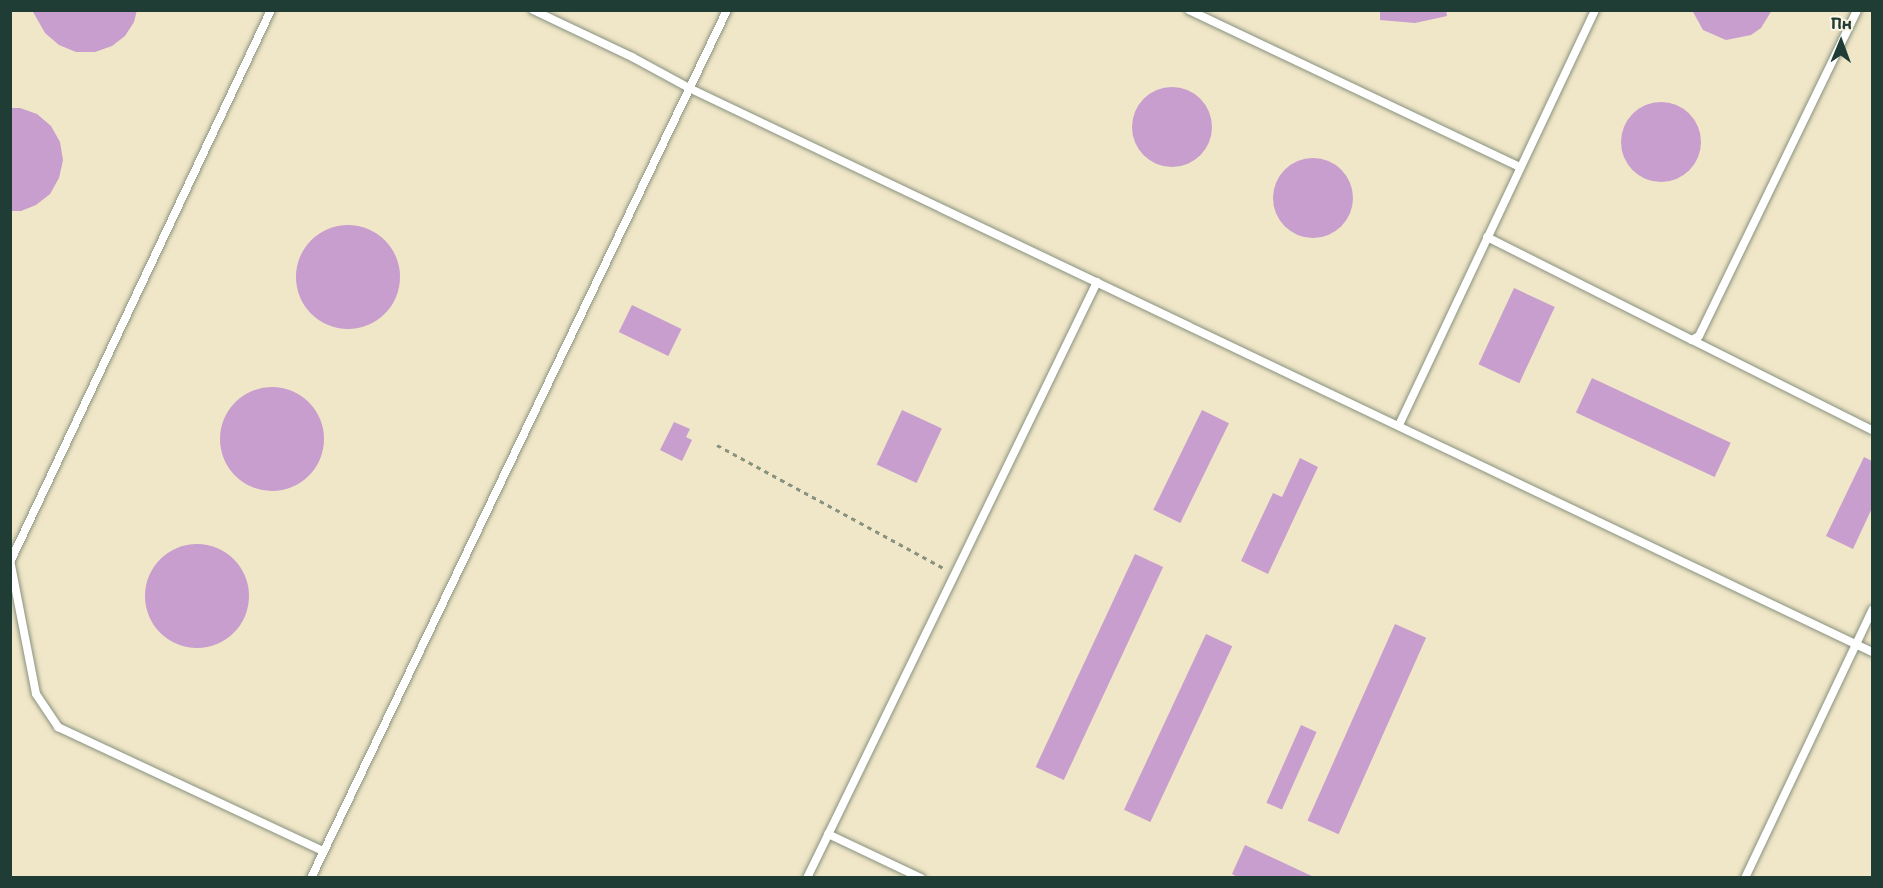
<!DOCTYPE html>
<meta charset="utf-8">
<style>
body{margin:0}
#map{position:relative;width:1883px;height:888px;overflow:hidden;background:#f0e6c8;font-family:"Shantell Sans",sans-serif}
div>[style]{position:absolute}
.building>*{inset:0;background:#c79ecd;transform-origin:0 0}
.round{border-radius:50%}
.path>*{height:3px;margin-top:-1.5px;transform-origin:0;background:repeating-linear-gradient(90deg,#88927e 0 4.5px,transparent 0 9px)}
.roads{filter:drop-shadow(0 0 2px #88927e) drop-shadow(0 0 2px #88927e)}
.lane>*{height:8px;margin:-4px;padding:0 4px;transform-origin:4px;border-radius:4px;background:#fff}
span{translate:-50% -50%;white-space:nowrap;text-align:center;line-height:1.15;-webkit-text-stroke:4.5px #fcf5e5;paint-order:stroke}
.frame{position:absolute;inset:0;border:12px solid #1f3d34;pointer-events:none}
.north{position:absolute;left:1811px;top:12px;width:60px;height:60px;-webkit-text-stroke:4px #fcf5e5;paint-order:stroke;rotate:1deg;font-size:16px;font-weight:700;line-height:24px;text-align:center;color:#1f3d34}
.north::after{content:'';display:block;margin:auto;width:21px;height:27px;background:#1f3d34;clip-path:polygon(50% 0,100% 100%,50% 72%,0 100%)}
</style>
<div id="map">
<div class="building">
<div style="clip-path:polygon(32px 10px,137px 10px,134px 22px,125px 36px,112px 46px,95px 52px,76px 52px,59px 45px,45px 33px)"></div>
<div style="clip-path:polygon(1380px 10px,1446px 10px,1447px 16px,1415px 23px,1380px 20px)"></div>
<div style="clip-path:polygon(1692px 10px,1772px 10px,1761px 28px,1751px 35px,1726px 40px,1703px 30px)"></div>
<div class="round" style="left:1132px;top:87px;width:80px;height:80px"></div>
<div class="round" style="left:1621px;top:102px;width:80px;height:80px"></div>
<div style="clip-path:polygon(10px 108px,20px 108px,37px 114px,51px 126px,60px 142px,63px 160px,59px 178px,50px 194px,36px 205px,21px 211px,10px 211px)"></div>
<div class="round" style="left:1273px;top:158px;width:80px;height:80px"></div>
<div class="round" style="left:296px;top:225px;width:104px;height:104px"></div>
<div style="left:1514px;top:288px;width:45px;height:84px;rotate:25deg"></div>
<div style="left:632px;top:305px;width:55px;height:30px;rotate:26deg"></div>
<div style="left:1592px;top:378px;width:153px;height:38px;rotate:25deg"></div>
<div class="round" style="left:220px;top:387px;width:104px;height:104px"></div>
<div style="left:902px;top:410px;width:44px;height:60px;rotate:25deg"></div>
<div style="left:1202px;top:410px;width:30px;height:111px;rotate:26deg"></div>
<div style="clip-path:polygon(674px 422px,690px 429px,686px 437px,692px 440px,682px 461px,660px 450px)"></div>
<div style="clip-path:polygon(1864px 457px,1872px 461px,1872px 508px,1853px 549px,1826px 536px)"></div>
<div style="clip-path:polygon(1300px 458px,1318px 467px,1268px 574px,1241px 561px,1273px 493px,1282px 497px)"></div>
<div class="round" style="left:145px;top:544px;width:104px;height:104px"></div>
<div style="left:1135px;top:554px;width:31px;height:235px;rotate:25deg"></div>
<div style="left:1395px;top:624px;width:34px;height:215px;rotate:24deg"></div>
<div style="left:1206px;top:634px;width:29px;height:194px;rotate:25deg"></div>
<div style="left:1301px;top:725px;width:17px;height:85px;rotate:24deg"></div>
<div style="clip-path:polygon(1245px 845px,1316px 878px,1239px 878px,1232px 874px)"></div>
</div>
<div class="path">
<div style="left:717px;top:445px;width:260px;rotate:28.5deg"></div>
</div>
<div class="roads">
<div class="lane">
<div style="left:533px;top:10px;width:110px;rotate:25.4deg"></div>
<div style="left:632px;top:57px;width:65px;rotate:28.5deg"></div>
<div style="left:689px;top:88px;width:1311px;rotate:25.49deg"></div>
<div style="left:1189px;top:10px;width:366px;rotate:25.4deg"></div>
<div style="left:1487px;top:237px;width:229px;rotate:26.7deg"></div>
<div style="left:1692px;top:340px;width:8px;rotate:-30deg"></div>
<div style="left:1699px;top:336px;width:362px;rotate:-64.1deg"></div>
<div style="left:1692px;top:340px;width:201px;rotate:26.6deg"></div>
<div style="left:1399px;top:425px;width:459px;rotate:-64.7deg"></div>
<div style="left:10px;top:560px;width:136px;rotate:79deg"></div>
<div style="left:36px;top:694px;width:40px;rotate:56deg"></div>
<div style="left:58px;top:727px;width:293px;rotate:25.1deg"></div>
<div style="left:11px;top:560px;width:608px;rotate:-64.7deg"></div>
<div style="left:828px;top:834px;width:103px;rotate:25.3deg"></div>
<div style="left:311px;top:878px;width:963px;rotate:-64.39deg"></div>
<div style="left:807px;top:878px;width:663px;rotate:-64.05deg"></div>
<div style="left:1745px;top:878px;width:297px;rotate:-64.6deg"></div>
</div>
</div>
<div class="frame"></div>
<div class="north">Пн</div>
</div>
